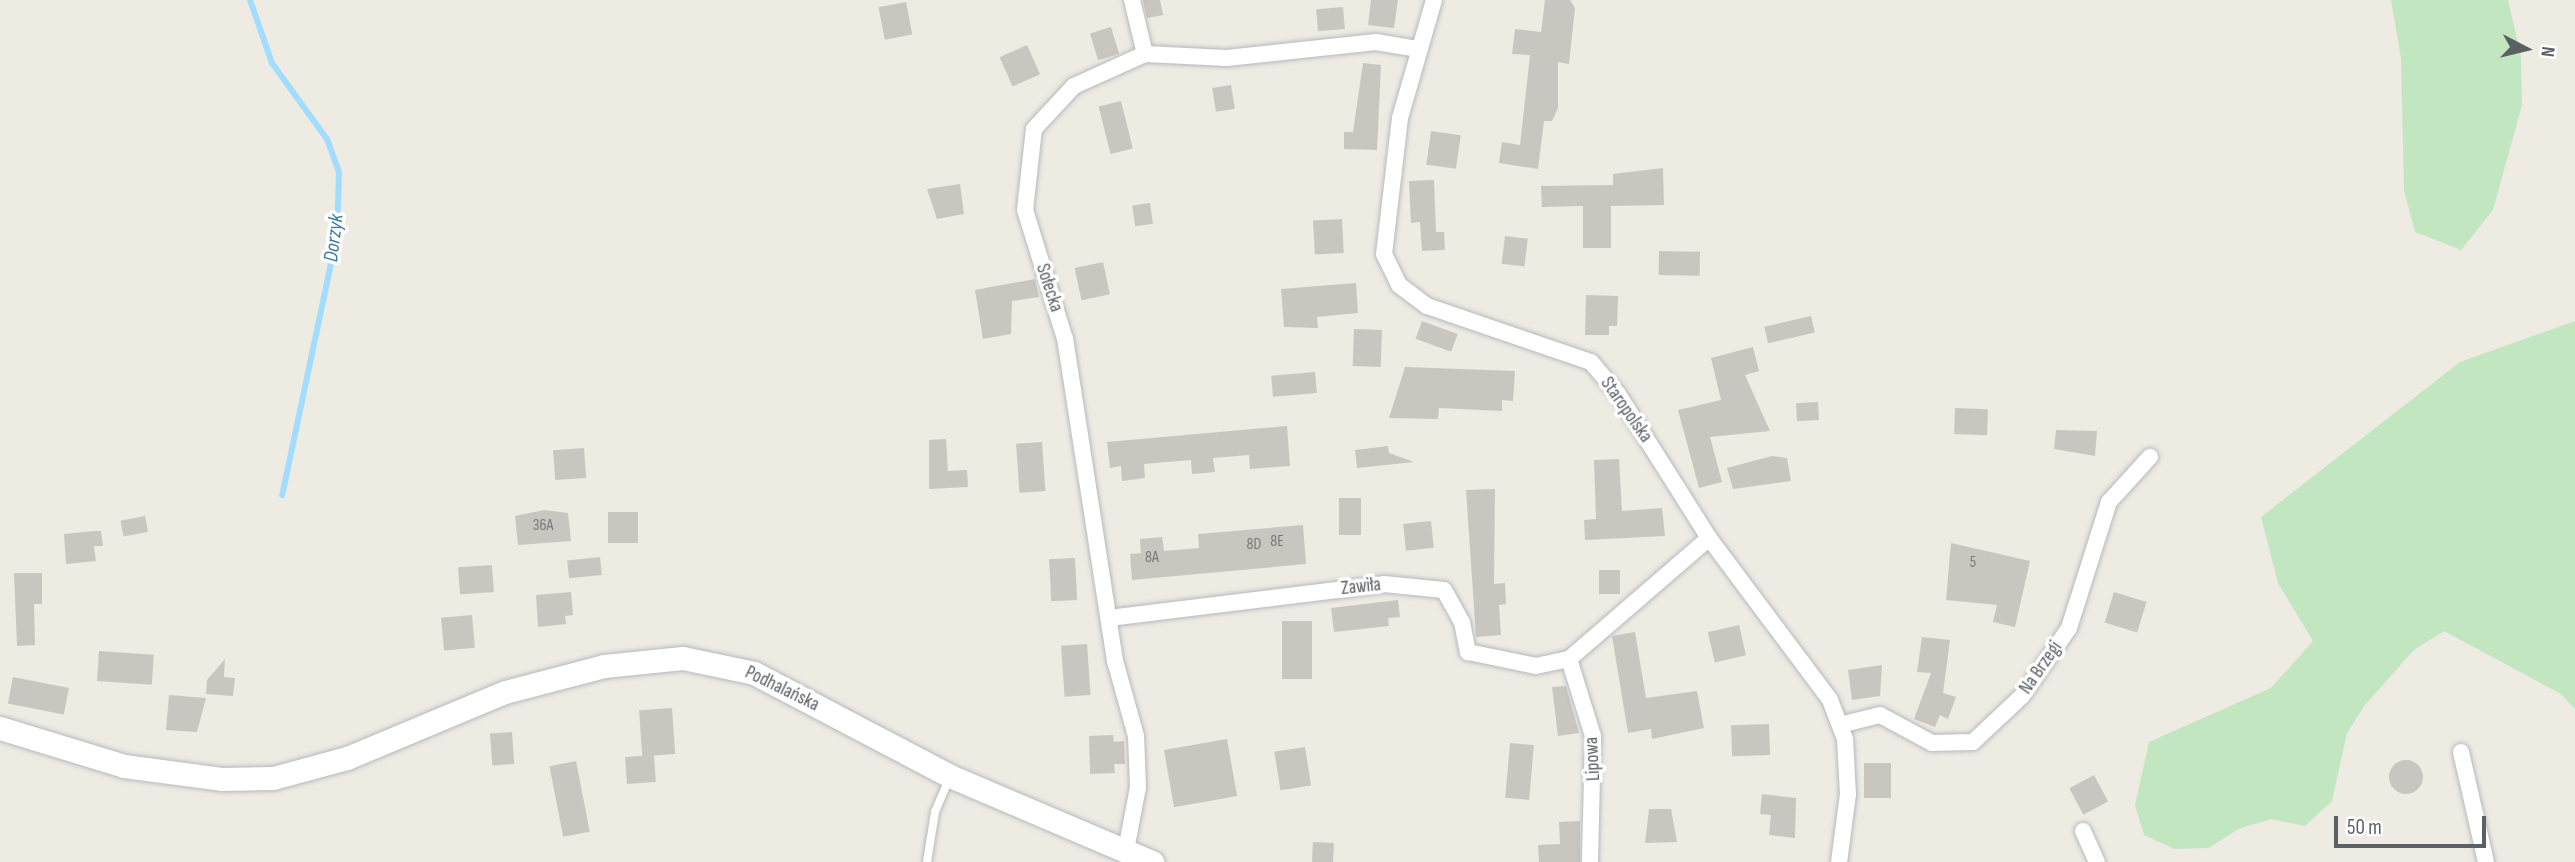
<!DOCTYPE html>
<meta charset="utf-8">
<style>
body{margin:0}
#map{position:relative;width:2575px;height:862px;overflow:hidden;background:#eeebe3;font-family:"Sofia Sans Condensed",sans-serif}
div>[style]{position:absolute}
.green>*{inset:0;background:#c2e6bf}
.stream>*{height:6px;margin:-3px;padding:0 3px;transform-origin:3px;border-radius:3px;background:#a2ddff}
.building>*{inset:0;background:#c9c6c0;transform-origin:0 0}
.round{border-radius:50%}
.roads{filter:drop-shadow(0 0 2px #b6b9be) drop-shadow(0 0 2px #b6b9be)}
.lane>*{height:8px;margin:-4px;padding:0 4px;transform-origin:4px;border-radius:4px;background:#fff}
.street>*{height:16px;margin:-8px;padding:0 8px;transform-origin:8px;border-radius:8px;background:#fff}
.secondary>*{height:23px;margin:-11.5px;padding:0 11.5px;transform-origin:11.5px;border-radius:11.5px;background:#fff}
span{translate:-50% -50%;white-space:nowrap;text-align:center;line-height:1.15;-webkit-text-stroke:7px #fff;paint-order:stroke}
.number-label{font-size:16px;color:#767a7b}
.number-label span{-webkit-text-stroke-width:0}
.street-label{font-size:19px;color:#5b6064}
.water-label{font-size:21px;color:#3c79a9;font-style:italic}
.north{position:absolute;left:2491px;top:14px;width:70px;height:70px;-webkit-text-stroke:5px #fff;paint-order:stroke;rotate:97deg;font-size:19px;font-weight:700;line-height:28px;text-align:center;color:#5b6064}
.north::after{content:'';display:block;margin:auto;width:24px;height:32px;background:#5b6064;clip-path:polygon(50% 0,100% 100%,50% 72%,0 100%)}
.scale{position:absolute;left:2334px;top:816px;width:152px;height:32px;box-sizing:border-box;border:4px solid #5b6064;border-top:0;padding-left:9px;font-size:21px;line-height:24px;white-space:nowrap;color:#5b6064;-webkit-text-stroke:5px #fff;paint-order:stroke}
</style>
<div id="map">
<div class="green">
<div style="clip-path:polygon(2391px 0,2508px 0,2521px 56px,2522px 105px,2493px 210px,2461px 250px,2415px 232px,2404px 190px,2401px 58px)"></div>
<div style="clip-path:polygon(2575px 321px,2575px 709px,2561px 694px,2444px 631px,2414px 650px,2365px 705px,2347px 733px,2332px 801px,2305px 826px,2271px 819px,2238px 829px,2209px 848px,2175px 849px,2144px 835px,2135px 805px,2149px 742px,2271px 688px,2313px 641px,2278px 583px,2261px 517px,2460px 362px)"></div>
</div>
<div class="stream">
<div style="left:250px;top:0;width:67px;rotate:70.8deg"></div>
<div style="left:272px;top:63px;width:94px;rotate:54.1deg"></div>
<div style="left:327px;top:139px;width:35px;rotate:70deg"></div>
<div style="left:339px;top:172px;width:63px;rotate:91.8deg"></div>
<div style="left:337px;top:235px;width:266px;rotate:101.9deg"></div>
</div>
<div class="building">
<div style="clip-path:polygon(1143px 0,1160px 0,1163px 15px,1147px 18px)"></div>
<div style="clip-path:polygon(1371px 0,1398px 0,1394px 28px,1368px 25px)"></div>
<div style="clip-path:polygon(1545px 0,1570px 0,1575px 8px,1569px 64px,1558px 62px,1558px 108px,1552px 121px,1544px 121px,1538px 169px,1499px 163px,1502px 142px,1520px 145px,1530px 55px,1512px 54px,1515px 29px,1541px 32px)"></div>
<div style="left:906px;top:2px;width:33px;height:28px;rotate:79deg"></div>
<div style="left:1343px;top:7px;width:22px;height:27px;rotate:85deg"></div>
<div style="left:1111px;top:27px;width:28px;height:22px;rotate:73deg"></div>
<div style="left:1027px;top:45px;width:32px;height:30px;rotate:66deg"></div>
<div style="clip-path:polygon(1363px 63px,1381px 65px,1377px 150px,1344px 149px,1344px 132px,1353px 132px)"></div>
<div style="left:1231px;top:85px;width:24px;height:19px;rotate:81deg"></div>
<div style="left:1121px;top:101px;width:49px;height:23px;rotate:76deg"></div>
<div style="left:1431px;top:131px;width:30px;height:34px;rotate:8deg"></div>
<div style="clip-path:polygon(1663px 168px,1664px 205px,1611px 206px,1611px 248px,1583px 248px,1583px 206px,1542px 207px,1541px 186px,1613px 185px,1613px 174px)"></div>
<div style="clip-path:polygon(1434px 180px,1436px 232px,1444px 232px,1445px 250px,1422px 251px,1420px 222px,1411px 223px,1409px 181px)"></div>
<div style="clip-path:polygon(960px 184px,964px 214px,937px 219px,927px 189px)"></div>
<div style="left:1150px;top:203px;width:21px;height:18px;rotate:82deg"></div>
<div style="left:1342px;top:219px;width:34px;height:29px;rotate:87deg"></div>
<div style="left:1505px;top:236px;width:23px;height:28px;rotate:7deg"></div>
<div style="left:1659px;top:251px;width:41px;height:24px;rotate:1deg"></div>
<div style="left:1103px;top:262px;width:33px;height:29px;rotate:78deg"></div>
<div style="clip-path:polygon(1035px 279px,1039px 297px,1012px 301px,1011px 334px,983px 339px,975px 290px)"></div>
<div style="clip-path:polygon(1356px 283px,1358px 313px,1317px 317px,1318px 328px,1284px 327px,1281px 289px)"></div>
<div style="clip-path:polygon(1586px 295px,1618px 296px,1617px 326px,1609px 326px,1609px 335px,1585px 335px)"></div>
<div style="left:1811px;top:316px;width:17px;height:48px;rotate:77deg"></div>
<div style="left:1422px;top:321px;width:38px;height:19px;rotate:20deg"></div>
<div style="left:1354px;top:329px;width:28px;height:37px;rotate:2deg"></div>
<div style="clip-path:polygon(1753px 347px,1759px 371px,1745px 375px,1770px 431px,1710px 437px,1722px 482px,1699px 488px,1678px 410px,1721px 400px,1711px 358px)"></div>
<div style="clip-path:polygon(1405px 367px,1515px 371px,1513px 401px,1502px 400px,1502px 411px,1439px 408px,1438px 419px,1389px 418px)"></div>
<div style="left:1315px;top:372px;width:21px;height:44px;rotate:85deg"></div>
<div style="left:1818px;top:402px;width:18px;height:22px;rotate:87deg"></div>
<div style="left:1955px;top:408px;width:33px;height:26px;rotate:2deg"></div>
<div style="clip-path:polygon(1287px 426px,1290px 466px,1250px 469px,1249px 455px,1213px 458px,1215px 472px,1204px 473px,1192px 474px,1191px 460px,1144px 464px,1145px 478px,1122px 481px,1121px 466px,1110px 468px,1107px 442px)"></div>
<div style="clip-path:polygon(2056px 430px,2097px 431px,2095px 456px,2054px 449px)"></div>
<div style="clip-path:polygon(946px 439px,948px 471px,967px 470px,968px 487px,929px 489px,929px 440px)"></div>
<div style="left:1042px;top:442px;width:49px;height:26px;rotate:86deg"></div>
<div style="clip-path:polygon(1388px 446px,1389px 453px,1414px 462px,1357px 468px,1355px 450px)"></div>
<div style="left:584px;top:448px;width:30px;height:31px;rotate:86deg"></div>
<div style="clip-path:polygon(1772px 456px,1787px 458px,1791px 481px,1733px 489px,1727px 468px)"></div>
<div style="clip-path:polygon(1619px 459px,1622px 511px,1662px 508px,1665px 536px,1585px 540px,1584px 520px,1596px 519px,1594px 460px)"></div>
<div style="clip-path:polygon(1495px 489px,1494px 584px,1505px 583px,1506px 604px,1499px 605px,1501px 635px,1476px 637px,1466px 490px)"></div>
<div style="left:1339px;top:498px;width:22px;height:37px"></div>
<div style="clip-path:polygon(544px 510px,568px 513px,571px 541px,518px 545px,515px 516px)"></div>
<div style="left:608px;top:512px;width:30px;height:31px"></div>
<div style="left:145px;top:516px;width:16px;height:25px;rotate:79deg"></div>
<div style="left:1431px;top:521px;width:27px;height:28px;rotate:84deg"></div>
<div style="clip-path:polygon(1303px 525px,1306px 564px,1132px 580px,1130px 554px,1141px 553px,1140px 539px,1162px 537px,1164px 551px,1199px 548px,1198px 534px)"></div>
<div style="clip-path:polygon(94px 531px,101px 531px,103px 546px,94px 546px,96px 561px,66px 564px,64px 534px)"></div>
<div style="clip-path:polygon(1951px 543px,2030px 561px,2015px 627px,1993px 622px,1997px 605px,1946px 600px)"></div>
<div style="left:600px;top:557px;width:18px;height:33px;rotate:84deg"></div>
<div style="left:1075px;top:558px;width:42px;height:26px;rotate:87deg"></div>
<div style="left:492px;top:565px;width:27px;height:34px;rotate:86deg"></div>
<div style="left:1620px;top:570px;width:24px;height:21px;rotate:90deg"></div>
<div style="clip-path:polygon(14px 573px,42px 573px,42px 604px,34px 604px,35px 645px,17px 646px)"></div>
<div style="clip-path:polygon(571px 592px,573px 615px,565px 616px,566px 624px,538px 627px,536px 595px)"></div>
<div style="left:2114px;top:592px;width:34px;height:32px;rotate:17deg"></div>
<div style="clip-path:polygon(1398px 600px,1400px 617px,1388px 618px,1389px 626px,1334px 632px,1331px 608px)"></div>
<div style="left:472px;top:615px;width:33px;height:31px;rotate:85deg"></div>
<div style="left:1312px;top:621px;width:58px;height:30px;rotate:90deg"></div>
<div style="left:1739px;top:625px;width:31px;height:32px;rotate:77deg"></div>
<div style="clip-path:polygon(1635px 632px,1646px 698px,1697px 691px,1704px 728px,1652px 739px,1651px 729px,1628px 733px,1612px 636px)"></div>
<div style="clip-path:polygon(1922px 637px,1950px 640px,1943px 693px,1956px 697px,1948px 719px,1940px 715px,1935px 727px,1914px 719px,1931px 673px,1917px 672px)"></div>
<div style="left:1087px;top:644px;width:51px;height:26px;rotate:86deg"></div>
<div style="left:99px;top:651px;width:55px;height:30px;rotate:4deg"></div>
<div style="clip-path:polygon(225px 659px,224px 677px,235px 678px,233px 696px,206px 694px,207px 680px)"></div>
<div style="clip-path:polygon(1882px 665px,1880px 696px,1852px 700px,1848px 670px)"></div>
<div style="left:13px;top:677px;width:57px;height:27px;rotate:11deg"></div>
<div style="clip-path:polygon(1566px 686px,1579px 733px,1558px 736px,1552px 687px)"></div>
<div style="clip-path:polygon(169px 695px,206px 698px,197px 732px,166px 730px)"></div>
<div style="left:672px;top:708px;width:46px;height:33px;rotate:86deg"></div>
<div style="left:1769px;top:724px;width:31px;height:38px;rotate:88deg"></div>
<div style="left:512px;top:732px;width:32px;height:22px;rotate:86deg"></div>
<div style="clip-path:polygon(1113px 735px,1114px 742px,1124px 741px,1125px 764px,1114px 764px,1115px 773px,1090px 774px,1089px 736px)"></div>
<div style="left:1227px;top:739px;width:58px;height:64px;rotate:80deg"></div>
<div style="left:1510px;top:743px;width:24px;height:55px;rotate:5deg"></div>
<div style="left:1305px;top:747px;width:39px;height:31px;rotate:81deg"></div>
<div style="left:654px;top:755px;width:27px;height:29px;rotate:86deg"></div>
<div class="round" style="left:2389px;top:760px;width:34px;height:34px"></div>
<div style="left:576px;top:761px;width:72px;height:27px;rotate:79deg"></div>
<div style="left:1864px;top:763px;width:27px;height:35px"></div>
<div style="left:2094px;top:775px;width:30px;height:28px;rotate:62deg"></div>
<div style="clip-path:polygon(1762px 794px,1796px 798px,1795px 838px,1769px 835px,1771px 815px,1760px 814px)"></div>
<div style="clip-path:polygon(1649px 809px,1671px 809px,1677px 842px,1645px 843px)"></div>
<div style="clip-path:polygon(1580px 821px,1580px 862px,1539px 862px,1538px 845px,1560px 844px,1559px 822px)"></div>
<div style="left:1313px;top:842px;width:21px;height:20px;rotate:3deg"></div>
</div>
<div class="roads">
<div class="lane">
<div style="left:927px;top:862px;width:51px;rotate:-80.9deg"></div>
<div style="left:935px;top:812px;width:36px;rotate:-67deg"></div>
</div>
<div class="street">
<div style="left:1132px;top:0;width:56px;rotate:76.5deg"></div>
<div style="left:1434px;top:0;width:123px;rotate:106.1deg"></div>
<div style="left:1400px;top:118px;width:137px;rotate:96.7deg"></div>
<div style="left:1384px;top:254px;width:34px;rotate:64deg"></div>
<div style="left:1399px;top:285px;width:35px;rotate:37deg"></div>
<div style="left:1427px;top:306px;width:173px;rotate:18.9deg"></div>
<div style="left:1591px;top:362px;width:42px;rotate:49.8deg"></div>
<div style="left:1618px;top:394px;width:170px;rotate:57.7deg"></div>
<div style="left:1709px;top:538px;width:202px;rotate:53.2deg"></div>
<div style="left:1830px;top:700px;width:42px;rotate:69deg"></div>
<div style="left:1845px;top:739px;width:55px;rotate:86.9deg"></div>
<div style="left:1848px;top:794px;width:69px;rotate:97.5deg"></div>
<div style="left:1109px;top:618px;width:277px;rotate:-7deg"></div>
<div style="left:1384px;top:584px;width:60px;rotate:5.7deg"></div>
<div style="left:1444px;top:590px;width:37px;rotate:61deg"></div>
<div style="left:1462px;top:622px;width:31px;rotate:79deg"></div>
<div style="left:1468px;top:652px;width:69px;rotate:11.6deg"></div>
<div style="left:1536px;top:666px;width:34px;rotate:-12deg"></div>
<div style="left:1569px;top:659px;width:81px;rotate:72.7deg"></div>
<div style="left:1593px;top:736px;width:126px;rotate:91.4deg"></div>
<div style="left:1569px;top:659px;width:185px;rotate:-40.8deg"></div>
<div style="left:1840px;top:725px;width:41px;rotate:-14deg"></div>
<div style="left:1880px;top:715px;width:59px;rotate:28.3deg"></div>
<div style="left:1932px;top:743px;width:41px;rotate:-1.4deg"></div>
<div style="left:1973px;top:742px;width:67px;rotate:-43.2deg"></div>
<div style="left:2022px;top:696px;width:83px;rotate:-55.3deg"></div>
<div style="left:2069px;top:628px;width:132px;rotate:-72.4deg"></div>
<div style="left:2109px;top:502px;width:61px;rotate:-47.7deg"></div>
<div style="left:2461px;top:752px;width:113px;rotate:77.2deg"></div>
<div style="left:2083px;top:831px;width:34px;rotate:66deg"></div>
<div style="left:1126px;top:850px;width:64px;rotate:-79.2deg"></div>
<div style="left:1138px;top:787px;width:51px;rotate:-92.2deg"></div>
<div style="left:1136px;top:736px;width:78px;rotate:-105.6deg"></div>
<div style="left:1115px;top:661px;width:326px;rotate:-98.8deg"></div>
<div style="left:1065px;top:339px;width:135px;rotate:-107.2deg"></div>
<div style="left:1025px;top:210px;width:81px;rotate:-83.7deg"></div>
<div style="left:1034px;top:129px;width:59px;rotate:-47.1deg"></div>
<div style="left:1074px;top:86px;width:78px;rotate:-24.3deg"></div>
<div style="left:1145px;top:54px;width:82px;rotate:2.8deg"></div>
<div style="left:1227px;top:58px;width:150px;rotate:-6.1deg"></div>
<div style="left:1376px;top:42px;width:43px;rotate:9.5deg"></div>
</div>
<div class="secondary">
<div style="left:0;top:728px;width:130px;rotate:17deg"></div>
<div style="left:124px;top:766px;width:98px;rotate:7.6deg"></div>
<div style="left:221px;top:779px;width:52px;rotate:-1.1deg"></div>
<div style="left:273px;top:778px;width:77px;rotate:-15.1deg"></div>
<div style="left:347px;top:758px;width:171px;rotate:-22.7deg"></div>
<div style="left:505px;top:692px;width:102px;rotate:-14.7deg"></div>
<div style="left:604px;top:666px;width:79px;rotate:-5.8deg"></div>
<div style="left:683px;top:658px;width:73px;rotate:11.9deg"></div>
<div style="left:754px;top:673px;width:221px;rotate:27.7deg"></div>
<div style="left:950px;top:776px;width:220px;rotate:23.1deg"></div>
</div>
</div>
<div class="number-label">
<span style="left:543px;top:526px">36A</span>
<span style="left:1277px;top:542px">8E</span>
<span style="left:1254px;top:545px">8D</span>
<span style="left:1152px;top:558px">8A</span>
<span style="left:1973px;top:563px">5</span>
</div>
<div class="street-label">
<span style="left:1049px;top:288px;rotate:72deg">Sołecka</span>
<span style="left:1626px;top:410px;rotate:55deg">Staropolska</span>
<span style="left:1361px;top:587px;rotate:-6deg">Zawiła</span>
<span style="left:2041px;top:668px;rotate:-55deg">Na Brzegi</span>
<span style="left:782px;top:689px;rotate:26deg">Podhalańska</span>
<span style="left:1593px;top:759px;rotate:-93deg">Lipowa</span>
</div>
<div class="water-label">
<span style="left:334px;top:238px;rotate:-83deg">Dorzyk</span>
</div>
<div class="north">N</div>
<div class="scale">50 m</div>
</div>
